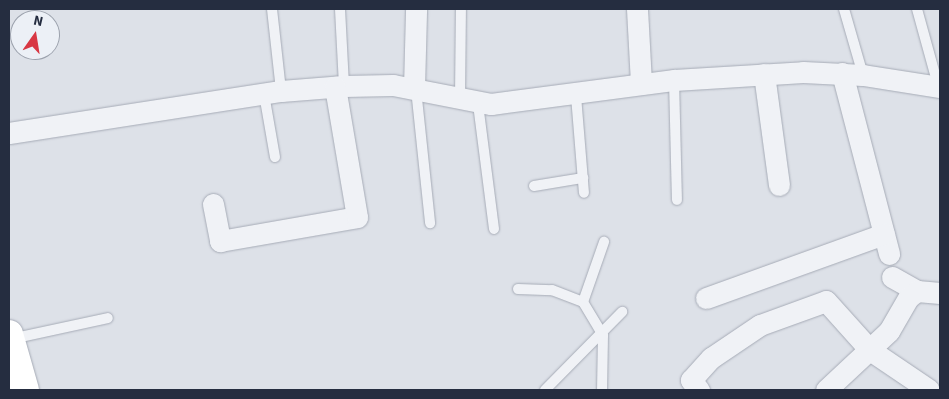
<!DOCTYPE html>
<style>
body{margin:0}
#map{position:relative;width:949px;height:399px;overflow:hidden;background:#dde1e8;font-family:"Source Sans 3",sans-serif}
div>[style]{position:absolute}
.roads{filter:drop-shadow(0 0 1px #a6abb6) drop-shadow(0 0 1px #a6abb6)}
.service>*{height:10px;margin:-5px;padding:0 5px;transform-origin:5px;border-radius:5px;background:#f0f2f6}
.minor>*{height:21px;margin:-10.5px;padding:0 10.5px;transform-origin:10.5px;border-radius:10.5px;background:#f0f2f6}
.primary>*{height:28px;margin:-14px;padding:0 14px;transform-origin:14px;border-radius:14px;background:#fff}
span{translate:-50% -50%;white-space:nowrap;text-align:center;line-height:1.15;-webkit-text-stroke:4.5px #ecf0f6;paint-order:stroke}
.frame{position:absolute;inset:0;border:10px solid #252d40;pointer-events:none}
.north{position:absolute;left:10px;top:10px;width:50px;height:50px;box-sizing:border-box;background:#ecf0f6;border:1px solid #9ca2ad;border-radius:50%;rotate:13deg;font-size:14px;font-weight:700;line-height:20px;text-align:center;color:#252d40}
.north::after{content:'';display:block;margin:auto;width:18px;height:22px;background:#d83743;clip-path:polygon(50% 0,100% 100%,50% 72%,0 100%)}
</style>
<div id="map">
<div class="roads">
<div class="service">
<div style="left:272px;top:9px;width:82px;rotate:83.7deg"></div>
<div style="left:340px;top:9px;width:77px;rotate:87deg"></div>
<div style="left:844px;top:9px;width:69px;rotate:73.9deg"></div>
<div style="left:917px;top:9px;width:83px;rotate:74.6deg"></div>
<div style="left:674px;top:80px;width:120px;rotate:88.6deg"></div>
<div style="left:416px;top:89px;width:135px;rotate:84deg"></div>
<div style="left:264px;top:94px;width:64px;rotate:80.1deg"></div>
<div style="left:576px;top:96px;width:97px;rotate:85.3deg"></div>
<div style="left:460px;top:98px;width:89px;rotate:-89.4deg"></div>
<div style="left:478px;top:104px;width:126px;rotate:82.7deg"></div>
<div style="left:534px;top:186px;width:50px;rotate:-9.3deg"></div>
<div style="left:518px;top:289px;width:34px;rotate:2deg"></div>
<div style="left:552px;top:290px;width:33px;rotate:21deg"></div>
<div style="left:583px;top:302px;width:39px;rotate:59deg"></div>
<div style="left:603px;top:335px;width:55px;rotate:91deg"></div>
<div style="left:583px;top:302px;width:64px;rotate:-70.7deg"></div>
<div style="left:11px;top:339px;width:99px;rotate:-12.2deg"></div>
<div style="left:545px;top:390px;width:110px;rotate:-45.4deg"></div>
</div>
<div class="minor">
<div style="left:637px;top:9px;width:75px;rotate:86.9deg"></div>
<div style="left:842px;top:73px;width:187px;rotate:75.4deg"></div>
<div style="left:764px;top:74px;width:112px;rotate:82.3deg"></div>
<div style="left:414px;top:88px;width:79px;rotate:-88.5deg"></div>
<div style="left:9px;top:133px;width:275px;rotate:-8.8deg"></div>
<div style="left:281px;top:91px;width:63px;rotate:-4.5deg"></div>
<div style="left:344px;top:86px;width:49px;rotate:-1.2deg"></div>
<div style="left:393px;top:85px;width:100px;rotate:11deg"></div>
<div style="left:491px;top:104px;width:185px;rotate:-7.5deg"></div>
<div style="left:674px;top:80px;width:129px;rotate:-3.5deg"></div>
<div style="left:803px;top:72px;width:60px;rotate:2.9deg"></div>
<div style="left:863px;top:75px;width:78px;rotate:8.9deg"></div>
<div style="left:213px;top:204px;width:38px;rotate:79deg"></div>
<div style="left:220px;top:241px;width:139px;rotate:-9.9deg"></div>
<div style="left:357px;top:217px;width:132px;rotate:-99.6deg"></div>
<div style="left:892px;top:277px;width:29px;rotate:29deg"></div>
<div style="left:706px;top:298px;width:189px;rotate:-19.8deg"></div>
<div style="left:699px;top:390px;width:13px;rotate:-129deg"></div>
<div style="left:691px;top:380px;width:30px;rotate:-48deg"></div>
<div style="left:711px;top:358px;width:59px;rotate:-34deg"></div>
<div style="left:760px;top:325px;width:70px;rotate:-20deg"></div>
<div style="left:826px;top:301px;width:66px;rotate:48.1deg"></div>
<div style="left:870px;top:350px;width:71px;rotate:34.1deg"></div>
<div style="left:826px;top:390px;width:86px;rotate:-43.1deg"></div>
<div style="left:889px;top:331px;width:39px;rotate:-60deg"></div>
<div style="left:909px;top:297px;width:10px;rotate:-37deg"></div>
<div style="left:917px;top:291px;width:23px;rotate:5deg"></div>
</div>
<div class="primary">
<div style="left:9px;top:334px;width:58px;rotate:74.1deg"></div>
</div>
</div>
<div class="frame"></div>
<div class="north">N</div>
</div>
